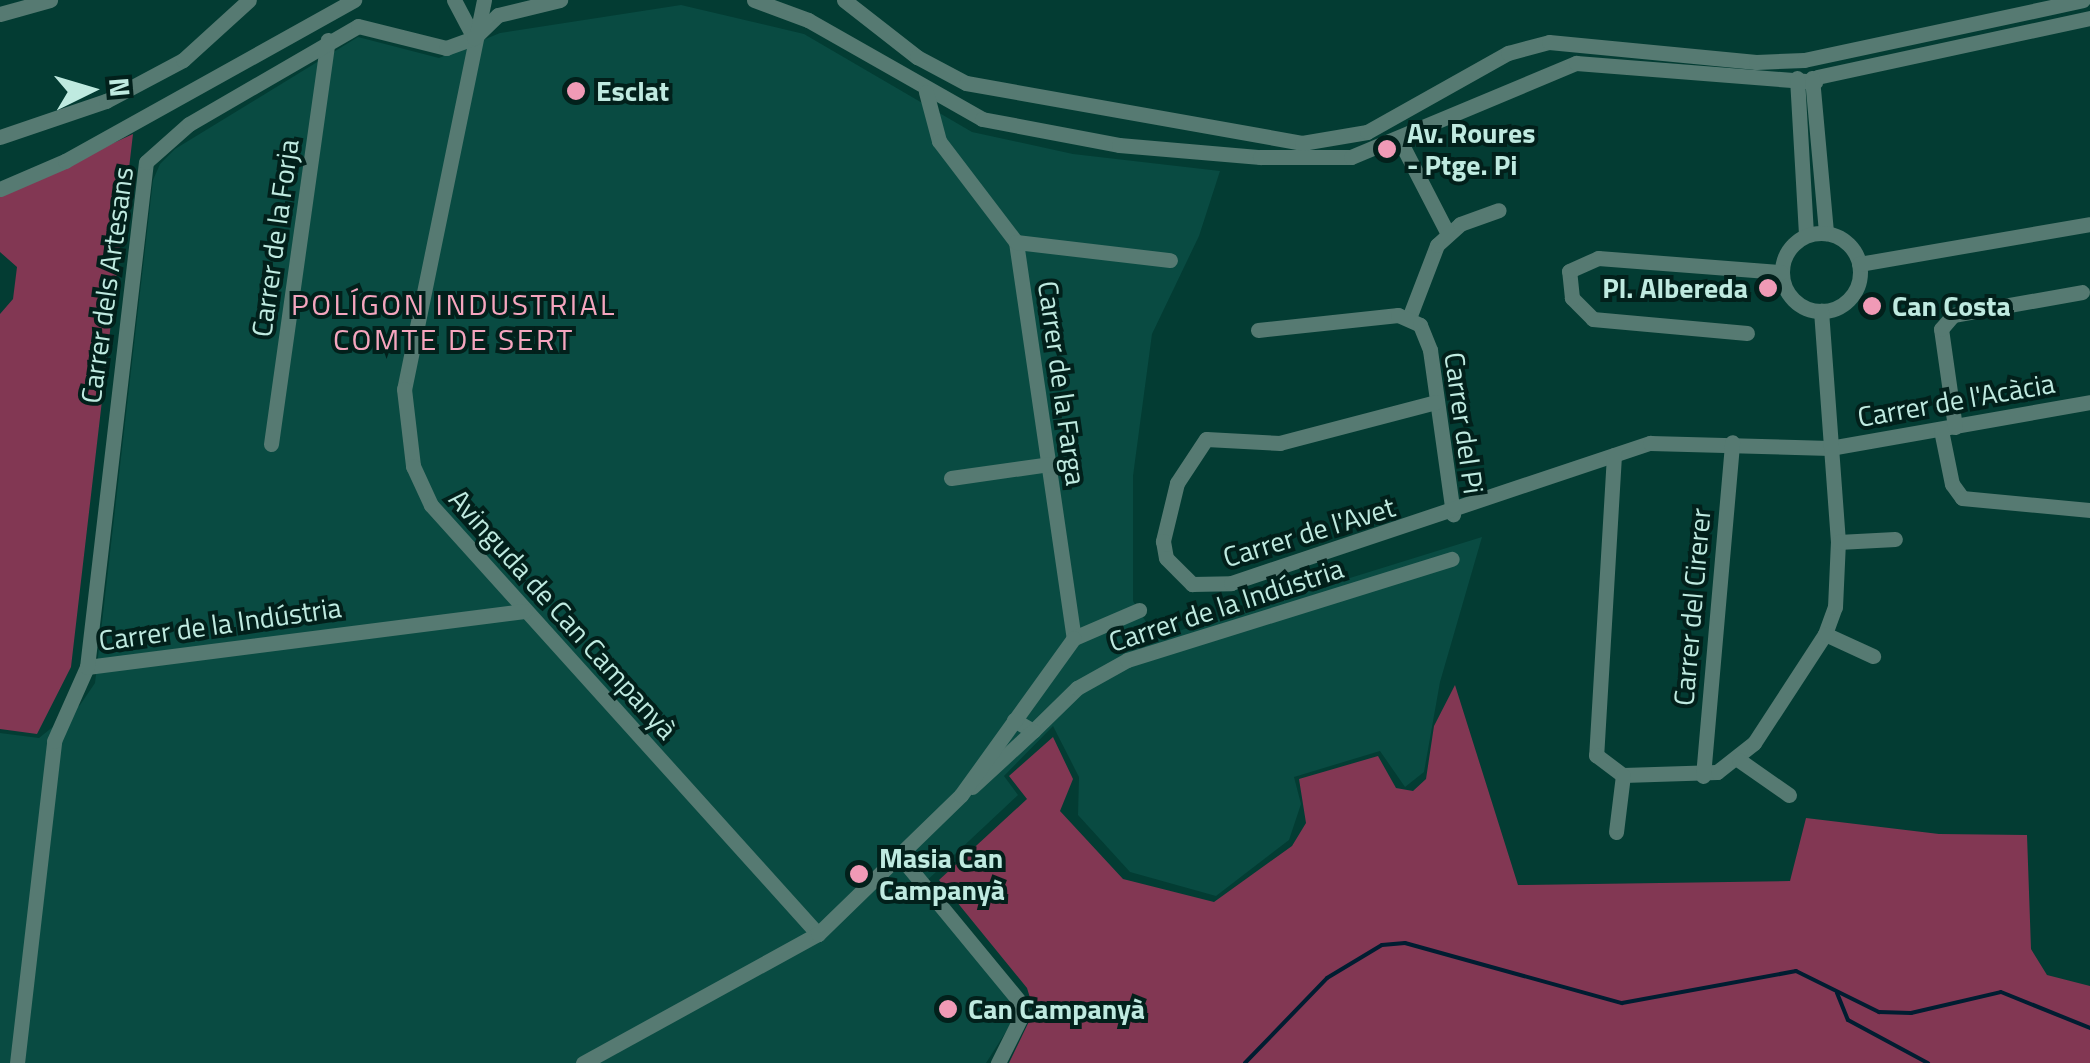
<!DOCTYPE html>
<meta charset="utf-8">
<style>
body{margin:0}
#map{position:relative;width:2090px;height:1063px;overflow:hidden;background:#033c33;font-family:"Titillium Web",sans-serif}
div>[style]{position:absolute}
.built>*{inset:0;background:#094b42}
.green>*{inset:0;background:#823753}
.stream>*{height:4px;margin:-2px;padding:0 2px;transform-origin:2px;border-radius:2px;background:#001d31}
.minor>*{height:15px;margin:-7.5px;padding:0 7.5px;transform-origin:7.5px;border-radius:7.5px;background:#567a72}
.minor>.ring{margin:-7.5px;padding:0;box-sizing:content-box;background:none;border:15px solid #567a72;border-radius:50%}
.dots>*{width:28px;height:28px;translate:-50% -50%;box-sizing:border-box;border:5px solid #02201b;border-radius:50%}
span{translate:-50% -50%;white-space:nowrap;text-align:center;line-height:1.15;-webkit-text-stroke:8px #02201b;paint-order:stroke}
.poi-label{font-size:28px;color:#bfeae0;font-weight:700}
.left{translate:0 -50%;text-align:left}
.right{translate:-100% -50%;text-align:right}
.street-label{font-size:28px;color:#bfeae0}
.neighbourhood-label{font-size:30px;color:#f5a5be;letter-spacing:2.5px}
.north{position:absolute;left:40px;top:40px;width:100px;height:100px;-webkit-text-stroke:8px #02201b;paint-order:stroke;rotate:85deg;font-size:28px;font-weight:700;line-height:40px;text-align:center;color:#bfeae0}
.north::after{content:'';display:block;margin:auto;width:35px;height:45px;background:#bfeae0;clip-path:polygon(50% 0,100% 100%,50% 72%,0 100%)}
</style>
<div id="map">
<div class="built">
<div style="clip-path:polygon(681px 5px,804px 34px,972px 132px,1073px 154px,1220px 171px,1199px 236px,1152px 334px,1133px 476px,1133px 601px,1156px 638px,1482px 537px,1440px 682px,1424px 772px,1405px 787px,1380px 751px,1294px 777px,1301px 804px,1289px 840px,1216px 896px,1130px 872px,1078px 815px,1079px 777px,1053px 726px,1004px 776px,1018px 795px,921px 886px,1010px 997px,1016px 1016px,986px 1063px,0 1063px,0 733px,39px 738px,80px 705px,95px 683px,153px 180px,160px 164px,175px 149px,358px 37px,439px 58px,500px 33px)"></div>
</div>
<div class="green">
<div style="clip-path:polygon(133px 134px,71px 667px,37px 734px,0 729px,0 314px,13px 299px,17px 267px,0 252px,0 195px)"></div>
<div style="clip-path:polygon(1455px 685px,1518px 885px,1790px 881px,1806px 818px,1939px 834px,2027px 835px,2031px 949px,2047px 975px,2090px 986px,2090px 1063px,1009px 1063px,1034px 1011px,1027px 988px,939px 880px,1027px 799px,1009px 776px,1053px 737px,1073px 779px,1060px 811px,1123px 879px,1214px 902px,1292px 846px,1306px 823px,1299px 779px,1378px 756px,1396px 788px,1413px 791px,1426px 779px,1434px 726px)"></div>
</div>
<div class="stream">
<div style="left:1837px;top:993px;width:29px;rotate:68deg"></div>
<div style="left:1848px;top:1020px;width:91px;rotate:28.3deg"></div>
<div style="left:1245px;top:1063px;width:118px;rotate:-46deg"></div>
<div style="left:1327px;top:978px;width:64px;rotate:-31deg"></div>
<div style="left:1382px;top:945px;width:23px;rotate:-5deg"></div>
<div style="left:1405px;top:943px;width:225px;rotate:15.5deg"></div>
<div style="left:1622px;top:1003px;width:177px;rotate:-10.4deg"></div>
<div style="left:1796px;top:971px;width:93px;rotate:26.3deg"></div>
<div style="left:1879px;top:1012px;width:32px;rotate:2deg"></div>
<div style="left:1911px;top:1013px;width:92px;rotate:-13.1deg"></div>
<div style="left:2001px;top:992px;width:96px;rotate:22deg"></div>
</div>
<div class="minor">
<div style="left:454px;top:0;width:43px;rotate:62.2deg"></div>
<div style="left:484px;top:0;width:397px;rotate:101.6deg"></div>
<div style="left:404px;top:389px;width:78px;rotate:83.3deg"></div>
<div style="left:413px;top:466px;width:43px;rotate:65.2deg"></div>
<div style="left:431px;top:505px;width:578px;rotate:47.95deg"></div>
<div style="left:754px;top:0;width:58px;rotate:20.3deg"></div>
<div style="left:808px;top:20px;width:200px;rotate:29.6deg"></div>
<div style="left:982px;top:119px;width:139px;rotate:10.7deg"></div>
<div style="left:1119px;top:145px;width:142px;rotate:4.9deg"></div>
<div style="left:1260px;top:157px;width:91px"></div>
<div style="left:1351px;top:157px;width:244px;rotate:-22.7deg"></div>
<div style="left:1576px;top:63px;width:240px;rotate:4.5deg"></div>
<div style="left:844px;top:0;width:93px;rotate:38deg"></div>
<div style="left:917px;top:57px;width:55px;rotate:28deg"></div>
<div style="left:966px;top:83px;width:341px;rotate:10.1deg"></div>
<div style="left:1302px;top:143px;width:66px;rotate:-9.6deg"></div>
<div style="left:1367px;top:132px;width:162px;rotate:-29.3deg"></div>
<div style="left:1508px;top:53px;width:42px;rotate:-15deg"></div>
<div style="left:1549px;top:42px;width:208px;rotate:5.5deg"></div>
<div style="left:1756px;top:62px;width:48px;rotate:-2.4deg"></div>
<div style="left:1804px;top:60px;width:285px;rotate:-12.1deg"></div>
<div style="left:0;top:14px;width:52px;rotate:-15.6deg"></div>
<div style="left:1817px;top:77px;width:279px;rotate:-12.2deg"></div>
<div style="left:1797px;top:78px;width:157px;rotate:86.7deg"></div>
<div style="left:1812px;top:78px;width:156px;rotate:84.8deg"></div>
<div style="left:926px;top:92px;width:51px;rotate:75.1deg"></div>
<div style="left:939px;top:141px;width:127px;rotate:52.7deg"></div>
<div style="left:1016px;top:242px;width:400px;rotate:81.7deg"></div>
<div style="left:0;top:137px;width:112px;rotate:-18.8deg"></div>
<div style="left:106px;top:101px;width:87px;rotate:-28deg"></div>
<div style="left:183px;top:60px;width:89px;rotate:-42.3deg"></div>
<div style="left:1399px;top:139px;width:107px;rotate:62.7deg"></div>
<div style="left:0;top:189px;width:71px;rotate:-23.3deg"></div>
<div style="left:65px;top:161px;width:331px;rotate:-29.1deg"></div>
<div class="ring" style="left:1782px;top:233px;width:63px;height:63px"></div>
<div style="left:1016px;top:242px;width:155px;rotate:6.7deg"></div>
<div style="left:1859px;top:264px;width:234px;rotate:-9.8deg"></div>
<div style="left:1409px;top:318px;width:78px;rotate:-69deg"></div>
<div style="left:1437px;top:245px;width:31px;rotate:-42deg"></div>
<div style="left:1460px;top:224px;width:41px;rotate:-19.7deg"></div>
<div style="left:1258px;top:330px;width:141px;rotate:-6.1deg"></div>
<div style="left:1398px;top:315px;width:24px;rotate:24deg"></div>
<div style="left:1420px;top:325px;width:27px;rotate:68deg"></div>
<div style="left:1430px;top:350px;width:166px;rotate:82deg"></div>
<div style="left:1747px;top:333px;width:155px;rotate:-174.8deg"></div>
<div style="left:1593px;top:319px;width:30px;rotate:-135deg"></div>
<div style="left:1572px;top:298px;width:27px;rotate:-96deg"></div>
<div style="left:1569px;top:271px;width:32px;rotate:-24deg"></div>
<div style="left:1598px;top:258px;width:184px;rotate:4.4deg"></div>
<div style="left:1436px;top:402px;width:161px;rotate:165.3deg"></div>
<div style="left:1280px;top:443px;width:74px;rotate:-176.9deg"></div>
<div style="left:1206px;top:439px;width:53px;rotate:123.4deg"></div>
<div style="left:1177px;top:483px;width:60px;rotate:103.6deg"></div>
<div style="left:1163px;top:541px;width:17px;rotate:80deg"></div>
<div style="left:1166px;top:558px;width:37px;rotate:45deg"></div>
<div style="left:1192px;top:584px;width:39px;rotate:-1deg"></div>
<div style="left:1231px;top:583px;width:442px;rotate:-18.5deg"></div>
<div style="left:1650px;top:443px;width:180px;rotate:1.6deg"></div>
<div style="left:1830px;top:448px;width:264px;rotate:-10deg"></div>
<div style="left:1955px;top:427px;width:99px;rotate:-98.1deg"></div>
<div style="left:1941px;top:329px;width:18px;rotate:-49deg"></div>
<div style="left:1953px;top:315px;width:131px;rotate:-10.1deg"></div>
<div style="left:1941px;top:430px;width:55px;rotate:78.5deg"></div>
<div style="left:1952px;top:484px;width:17px;rotate:54deg"></div>
<div style="left:1962px;top:498px;width:129px;rotate:5.4deg"></div>
<div style="left:271px;top:444px;width:408px;rotate:-82deg"></div>
<div style="left:1614px;top:455px;width:301px;rotate:93.4deg"></div>
<div style="left:1596px;top:755px;width:34px;rotate:37deg"></div>
<div style="left:1623px;top:775px;width:94px;rotate:-1.8deg"></div>
<div style="left:1717px;top:772px;width:47px;rotate:-38.1deg"></div>
<div style="left:1754px;top:743px;width:130px;rotate:-56.9deg"></div>
<div style="left:1825px;top:634px;width:29px;rotate:-70deg"></div>
<div style="left:1835px;top:607px;width:65px;rotate:-87.4deg"></div>
<div style="left:1838px;top:542px;width:232px;rotate:-94.2deg"></div>
<div style="left:951px;top:478px;width:99px;rotate:-8.1deg"></div>
<div style="left:1838px;top:542px;width:57px;rotate:-3deg"></div>
<div style="left:1825px;top:634px;width:53px;rotate:24.6deg"></div>
<div style="left:1074px;top:638px;width:71px;rotate:-23.3deg"></div>
<div style="left:87px;top:667px;width:441px;rotate:-7.3deg"></div>
<div style="left:1014px;top:720px;width:22px;rotate:30deg"></div>
<div style="left:1033px;top:731px;width:62px;rotate:-44.3deg"></div>
<div style="left:1077px;top:688px;width:57px;rotate:-29.2deg"></div>
<div style="left:1127px;top:660px;width:340px;rotate:-17.3deg"></div>
<div style="left:1739px;top:760px;width:61px;rotate:35deg"></div>
<div style="left:1703px;top:776px;width:335px;rotate:-85deg"></div>
<div style="left:972px;top:787px;width:83px;rotate:-42.6deg"></div>
<div style="left:1616px;top:832px;width:57px;rotate:-83deg"></div>
<div style="left:898px;top:854px;width:192px;rotate:50.5deg"></div>
<div style="left:1020px;top:1002px;width:13px;rotate:81deg"></div>
<div style="left:1022px;top:1015px;width:54px;rotate:116.6deg"></div>
<div style="left:17px;top:1063px;width:324px;rotate:-83.4deg"></div>
<div style="left:54px;top:741px;width:81px;rotate:-66deg"></div>
<div style="left:87px;top:667px;width:508px;rotate:-83.34deg"></div>
<div style="left:146px;top:162px;width:57px;rotate:-41.5deg"></div>
<div style="left:189px;top:124px;width:195px;rotate:-30.1deg"></div>
<div style="left:358px;top:26px;width:91px;rotate:14deg"></div>
<div style="left:446px;top:48px;width:30px;rotate:-20deg"></div>
<div style="left:474px;top:38px;width:33px;rotate:-44deg"></div>
<div style="left:498px;top:15px;width:64px;rotate:-13.6deg"></div>
<div style="left:583px;top:1063px;width:268px;rotate:-28.8deg"></div>
<div style="left:818px;top:934px;width:199px;rotate:-44.2deg"></div>
<div style="left:961px;top:795px;width:193px;rotate:-54.3deg"></div>
</div>
<div class="dots">
<div style="left:576px;top:91px;background:#f09ab6"></div>
<div style="left:1387px;top:149px;background:#f09ab6"></div>
<div style="left:1768px;top:288px;background:#f09ab6"></div>
<div style="left:1872px;top:306px;background:#f09ab6"></div>
<div style="left:859px;top:874px;background:#f09ab6"></div>
<div style="left:948px;top:1009px;background:#f09ab6"></div>
</div>
<div class="poi-label">
<span class="left" style="left:596px;top:91px">Esclat</span>
<span class="left" style="left:1407px;top:149px">Av. Roures<br>- Ptge. Pi</span>
<span class="right" style="left:1748px;top:288px">Pl. Albereda</span>
<span class="left" style="left:1892px;top:306px">Can Costa</span>
<span class="left" style="left:879px;top:874px">Masia Can<br>Campanyà</span>
<span class="left" style="left:968px;top:1009px">Can Campanyà</span>
</div>
<div class="street-label">
<span style="left:275px;top:238px;rotate:-82deg">Carrer de la Forja</span>
<span style="left:107px;top:285px;rotate:-82deg">Carrer dels Artesans</span>
<span style="left:1062px;top:383px;rotate:82deg">Carrer de la Farga</span>
<span style="left:1956px;top:400px;rotate:-10deg">Carrer de l'Acàcia</span>
<span style="left:1464px;top:423px;rotate:82deg">Carrer del Pi</span>
<span style="left:1309px;top:532px;rotate:-17deg">Carrer de l'Avet</span>
<span style="left:1226px;top:605px;rotate:-18deg">Carrer de la Indústria</span>
<span style="left:1692px;top:607px;rotate:-85deg">Carrer del Cirerer</span>
<span style="left:563px;top:614px;rotate:48deg">Avinguda de Can Campanyà</span>
<span style="left:220px;top:624px;rotate:-8deg">Carrer de la Indústria</span>
</div>
<div class="neighbourhood-label">
<span style="left:454px;top:321px">POLÍGON INDUSTRIAL<br>COMTE DE SERT</span>
</div>
<div class="north">N</div>
</div>
